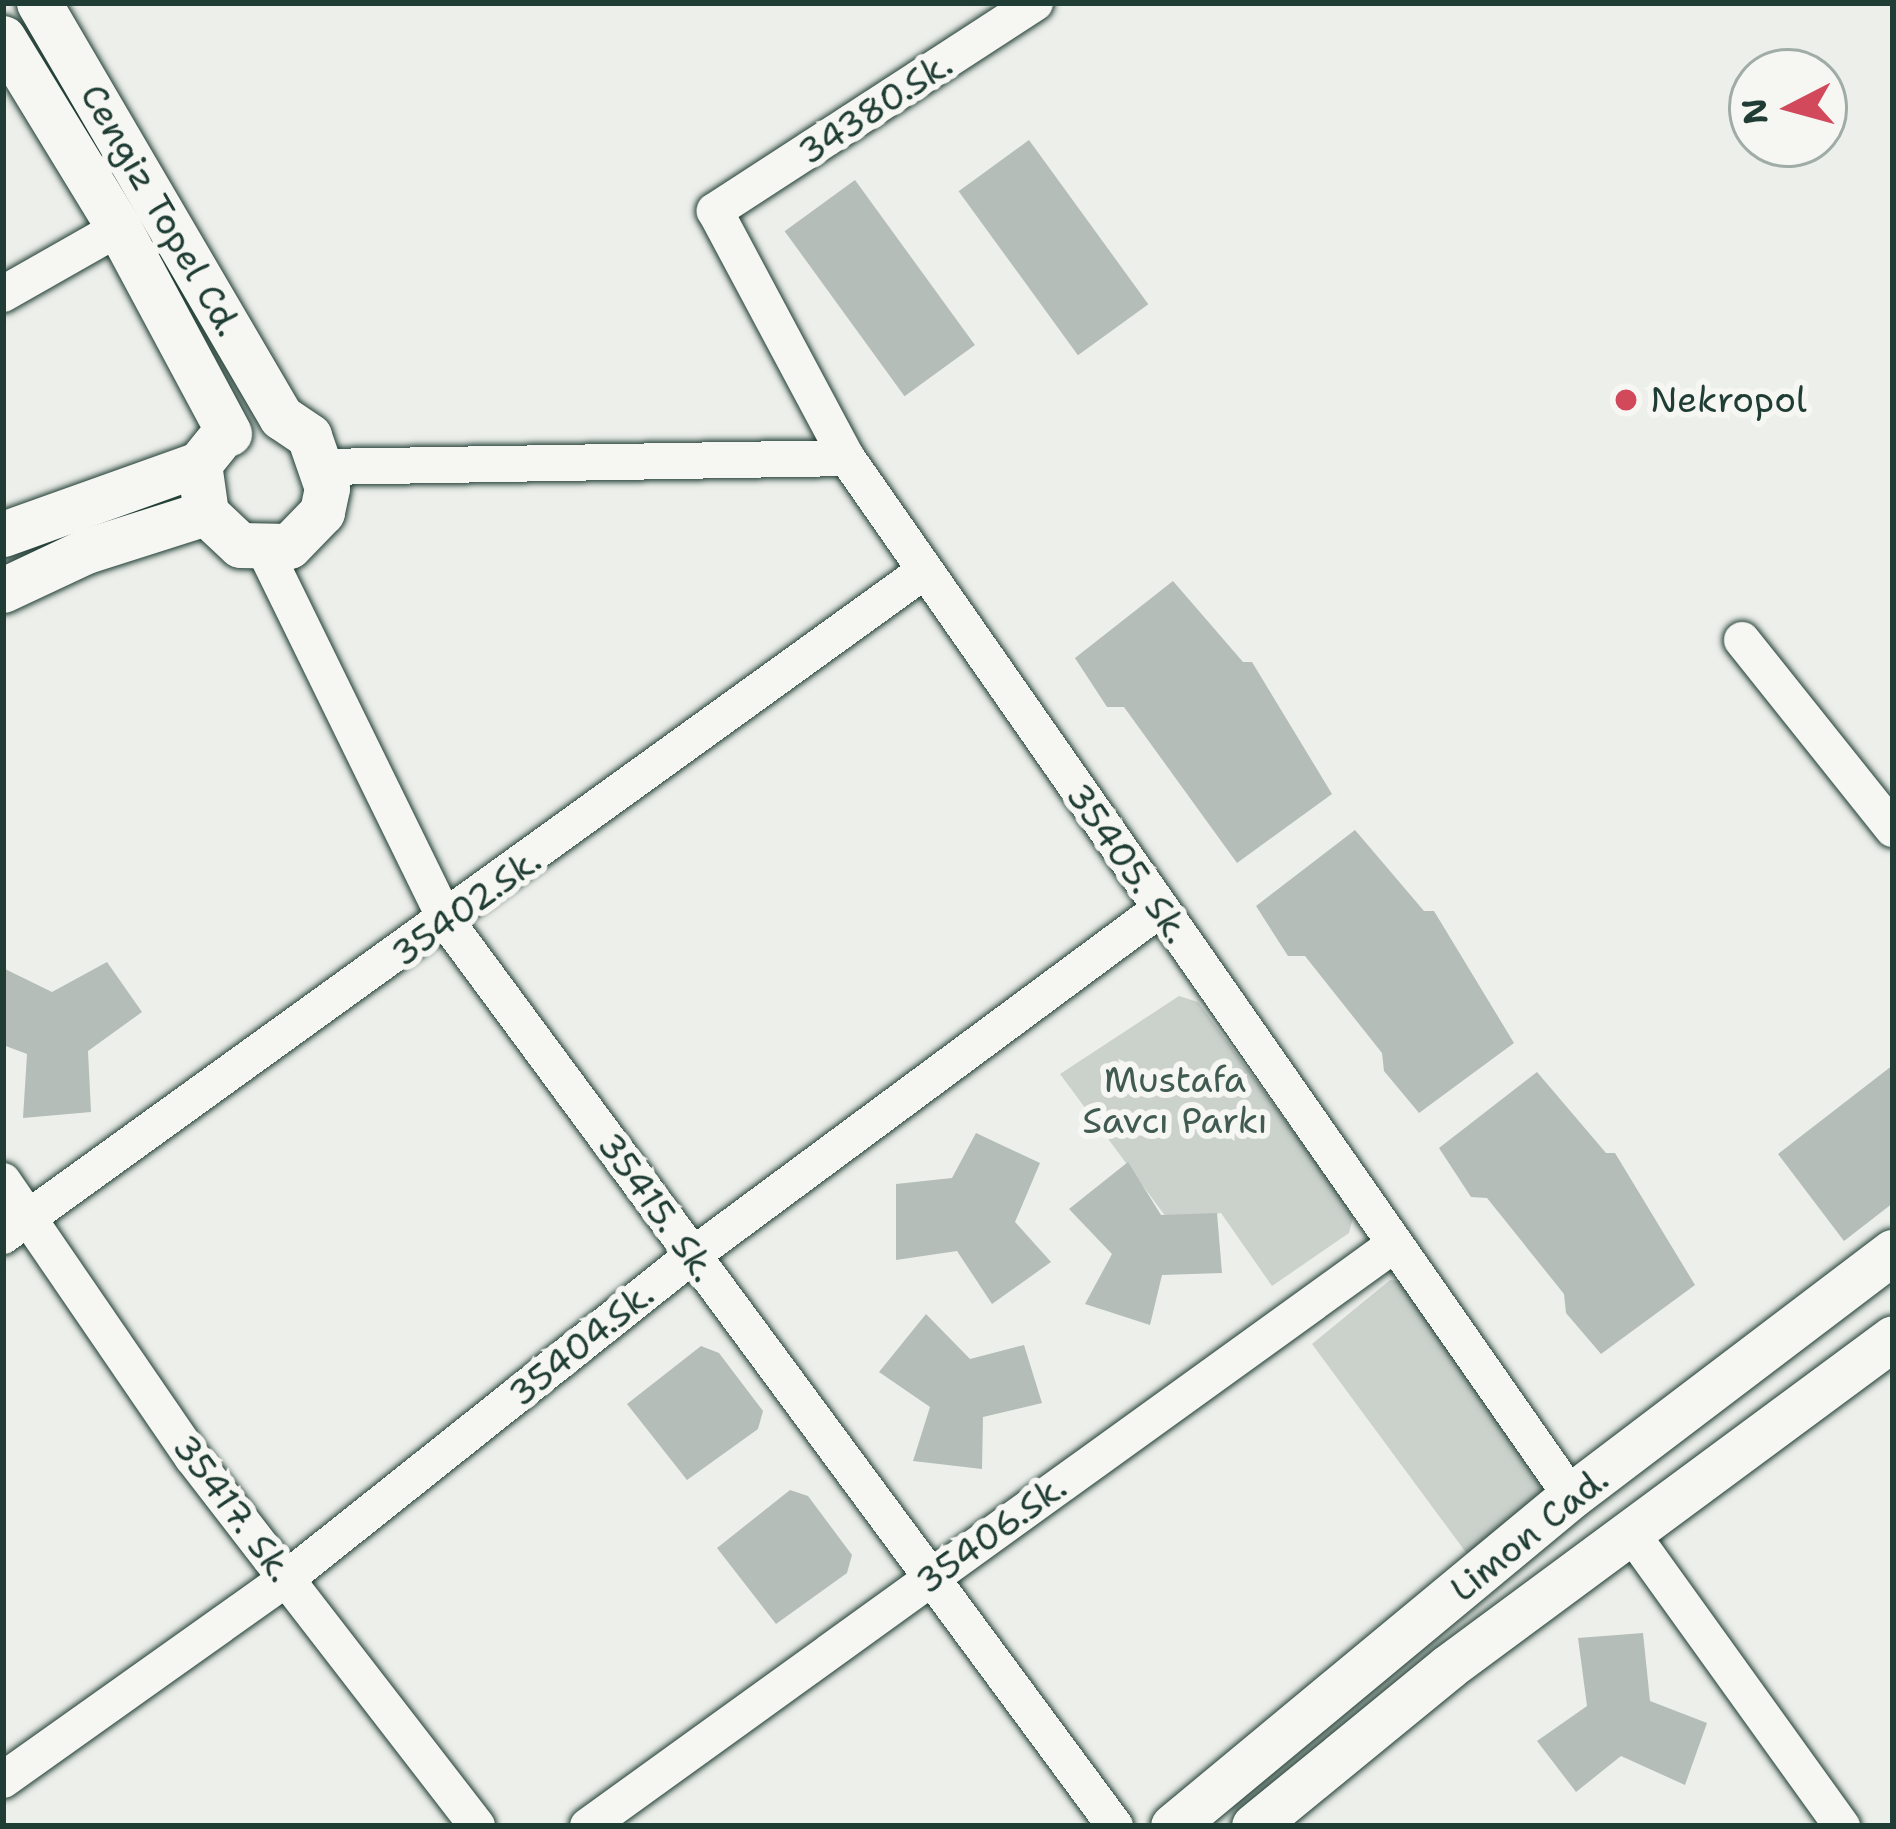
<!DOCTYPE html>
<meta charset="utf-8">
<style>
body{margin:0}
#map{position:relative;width:1896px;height:1829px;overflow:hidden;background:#edefea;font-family:"Shantell Sans",sans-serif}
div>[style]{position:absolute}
.green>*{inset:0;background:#cbd2cc}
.building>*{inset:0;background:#b4bdb8;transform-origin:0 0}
.roads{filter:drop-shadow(0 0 3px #1f3d34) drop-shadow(0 0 3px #1f3d34)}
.minor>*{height:36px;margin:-18px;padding:0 18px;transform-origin:18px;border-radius:18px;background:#f6f6f2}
.tertiary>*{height:45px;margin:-22.5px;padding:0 22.5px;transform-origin:22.5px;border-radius:22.5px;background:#f6f6f2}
.dots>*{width:33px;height:33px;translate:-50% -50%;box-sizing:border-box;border:6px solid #f6f6f2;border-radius:50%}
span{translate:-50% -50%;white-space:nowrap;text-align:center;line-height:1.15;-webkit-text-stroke:12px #f6f6f2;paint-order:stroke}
.street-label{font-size:36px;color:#1f3d34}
.poi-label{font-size:36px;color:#1f3d34}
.left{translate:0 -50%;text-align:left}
.park-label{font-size:36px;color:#415b52}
.frame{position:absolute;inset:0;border:6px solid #1f3d34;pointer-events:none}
.north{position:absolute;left:1728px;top:48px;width:120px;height:120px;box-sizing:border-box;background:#f6f6f2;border:3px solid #a0aca6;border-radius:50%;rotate:264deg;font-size:33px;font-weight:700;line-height:48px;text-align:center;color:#1f3d34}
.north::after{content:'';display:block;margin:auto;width:42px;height:54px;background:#d1495b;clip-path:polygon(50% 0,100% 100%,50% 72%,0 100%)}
</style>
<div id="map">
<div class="green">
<div style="clip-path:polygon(1179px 996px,1198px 1002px,1354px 1214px,1349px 1233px,1272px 1286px,1221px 1213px,1169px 1221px,1060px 1074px)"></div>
<div style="clip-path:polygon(1390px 1280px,1413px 1283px,1554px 1496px,1473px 1562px,1312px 1344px)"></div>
</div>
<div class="building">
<div style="left:1029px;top:140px;width:203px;height:87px;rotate:54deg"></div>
<div style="left:855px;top:180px;width:204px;height:87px;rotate:54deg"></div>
<div style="clip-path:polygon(1173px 581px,1243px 662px,1252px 662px,1332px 794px,1237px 863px,1124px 707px,1107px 707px,1075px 658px)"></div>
<div style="clip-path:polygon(1355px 830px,1424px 911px,1434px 911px,1514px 1043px,1419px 1113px,1384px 1071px,1382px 1053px,1305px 956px,1288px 956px,1256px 906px)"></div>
<div style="clip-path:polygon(107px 962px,142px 1012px,88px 1051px,91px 1112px,23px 1118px,27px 1054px,3px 1045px,3px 968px,52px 992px)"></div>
<div style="clip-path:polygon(1893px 1065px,1893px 1203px,1844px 1241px,1778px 1154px)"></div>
<div style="clip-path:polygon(1537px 1072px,1606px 1153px,1615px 1153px,1695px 1285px,1601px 1354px,1566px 1313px,1564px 1294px,1487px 1198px,1471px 1197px,1439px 1148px)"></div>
<div style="clip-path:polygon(976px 1133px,1040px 1163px,1015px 1222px,1051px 1262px,992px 1304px,957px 1251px,896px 1260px,896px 1184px,952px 1178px)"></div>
<div style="clip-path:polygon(1128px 1162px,1161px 1215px,1217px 1213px,1222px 1273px,1162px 1275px,1150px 1325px,1085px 1304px,1112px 1254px,1069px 1209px)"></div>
<div style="clip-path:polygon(926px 1314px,970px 1359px,1024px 1345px,1042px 1403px,983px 1417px,982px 1469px,913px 1461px,930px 1407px,879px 1372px)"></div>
<div style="clip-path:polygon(701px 1346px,719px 1353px,763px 1411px,758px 1429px,687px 1480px,627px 1404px)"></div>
<div style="clip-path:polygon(790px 1490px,808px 1496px,852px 1555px,847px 1573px,776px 1624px,717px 1548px)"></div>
<div style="clip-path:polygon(1643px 1633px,1650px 1701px,1707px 1723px,1685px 1785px,1621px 1756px,1576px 1792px,1537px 1741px,1587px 1706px,1578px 1638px)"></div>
</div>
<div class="roads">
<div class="minor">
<div style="left:1035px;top:3px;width:382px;rotate:147deg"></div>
<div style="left:715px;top:211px;width:280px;rotate:61.9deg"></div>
<div style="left:847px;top:458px;width:1266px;rotate:55.1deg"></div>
<div style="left:3px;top:294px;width:133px;rotate:-29.6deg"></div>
<div style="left:323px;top:467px;width:524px;rotate:-0.98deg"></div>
<div style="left:264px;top:549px;width:415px;rotate:63.9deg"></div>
<div style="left:447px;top:922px;width:1124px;rotate:53.54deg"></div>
<div style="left:1742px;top:640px;width:242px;rotate:51.4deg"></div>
<div style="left:3px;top:1181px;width:335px;rotate:55.6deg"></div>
<div style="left:192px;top:1457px;width:466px;rotate:52.3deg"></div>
<div style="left:3px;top:1236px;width:1135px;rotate:-35.82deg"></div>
<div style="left:1632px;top:1534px;width:360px;rotate:54.3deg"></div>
<div style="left:3px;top:1780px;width:347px;rotate:-35.4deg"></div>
<div style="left:286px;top:1579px;width:520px;rotate:-38.52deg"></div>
<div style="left:693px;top:1255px;width:581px;rotate:-36.53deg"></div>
<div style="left:588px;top:1826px;width:995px;rotate:-35.8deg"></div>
</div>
<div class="tertiary">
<div style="left:39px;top:3px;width:480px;rotate:59.7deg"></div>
<div style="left:281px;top:417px;width:34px;rotate:34deg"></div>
<div style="left:309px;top:436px;width:55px;rotate:70.9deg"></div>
<div style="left:327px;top:488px;width:25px;rotate:102deg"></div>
<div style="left:322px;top:512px;width:47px;rotate:134.1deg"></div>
<div style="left:289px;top:546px;width:49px;rotate:-178.8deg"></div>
<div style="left:240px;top:545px;width:47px;rotate:-136.7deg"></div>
<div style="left:206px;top:513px;width:49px;rotate:-98.1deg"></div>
<div style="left:3px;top:38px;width:223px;rotate:58.6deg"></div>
<div style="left:119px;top:228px;width:233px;rotate:61.8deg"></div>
<div style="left:3px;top:534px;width:208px;rotate:-19.7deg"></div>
<div style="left:199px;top:464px;width:28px;rotate:-51deg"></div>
<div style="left:3px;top:590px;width:92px;rotate:-25.2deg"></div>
<div style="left:86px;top:551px;width:126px;rotate:-17.6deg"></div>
<div style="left:1173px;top:1826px;width:517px;rotate:-39.66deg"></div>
<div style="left:1571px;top:1496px;width:404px;rotate:-37.2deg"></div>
<div style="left:1254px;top:1826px;width:251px;rotate:-39.3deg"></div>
<div style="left:1448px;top:1667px;width:553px;rotate:-36.48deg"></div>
</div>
</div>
<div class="dots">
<div style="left:1626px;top:400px;background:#d1495b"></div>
</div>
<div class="street-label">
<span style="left:875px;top:108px;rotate:-33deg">34380.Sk.</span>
<span style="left:161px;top:210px;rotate:60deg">Cengiz Topel Cd.</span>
<span style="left:1128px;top:863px;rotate:55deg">35405. Sk.</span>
<span style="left:466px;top:907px;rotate:-36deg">35402.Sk.</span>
<span style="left:657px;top:1207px;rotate:54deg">35415. Sk.</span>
<span style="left:581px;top:1344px;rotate:-39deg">35404.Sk.</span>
<span style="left:233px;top:1508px;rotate:53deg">35417. Sk.</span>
<span style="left:991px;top:1534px;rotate:-36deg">35406.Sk.</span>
<span style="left:1529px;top:1534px;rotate:-39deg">Limon Cad.</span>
</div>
<div class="poi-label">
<span class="left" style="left:1650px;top:400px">Nekropol</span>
</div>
<div class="park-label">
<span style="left:1175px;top:1100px">Mustafa<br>Savcı Parkı</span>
</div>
<div class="frame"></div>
<div class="north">N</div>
</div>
